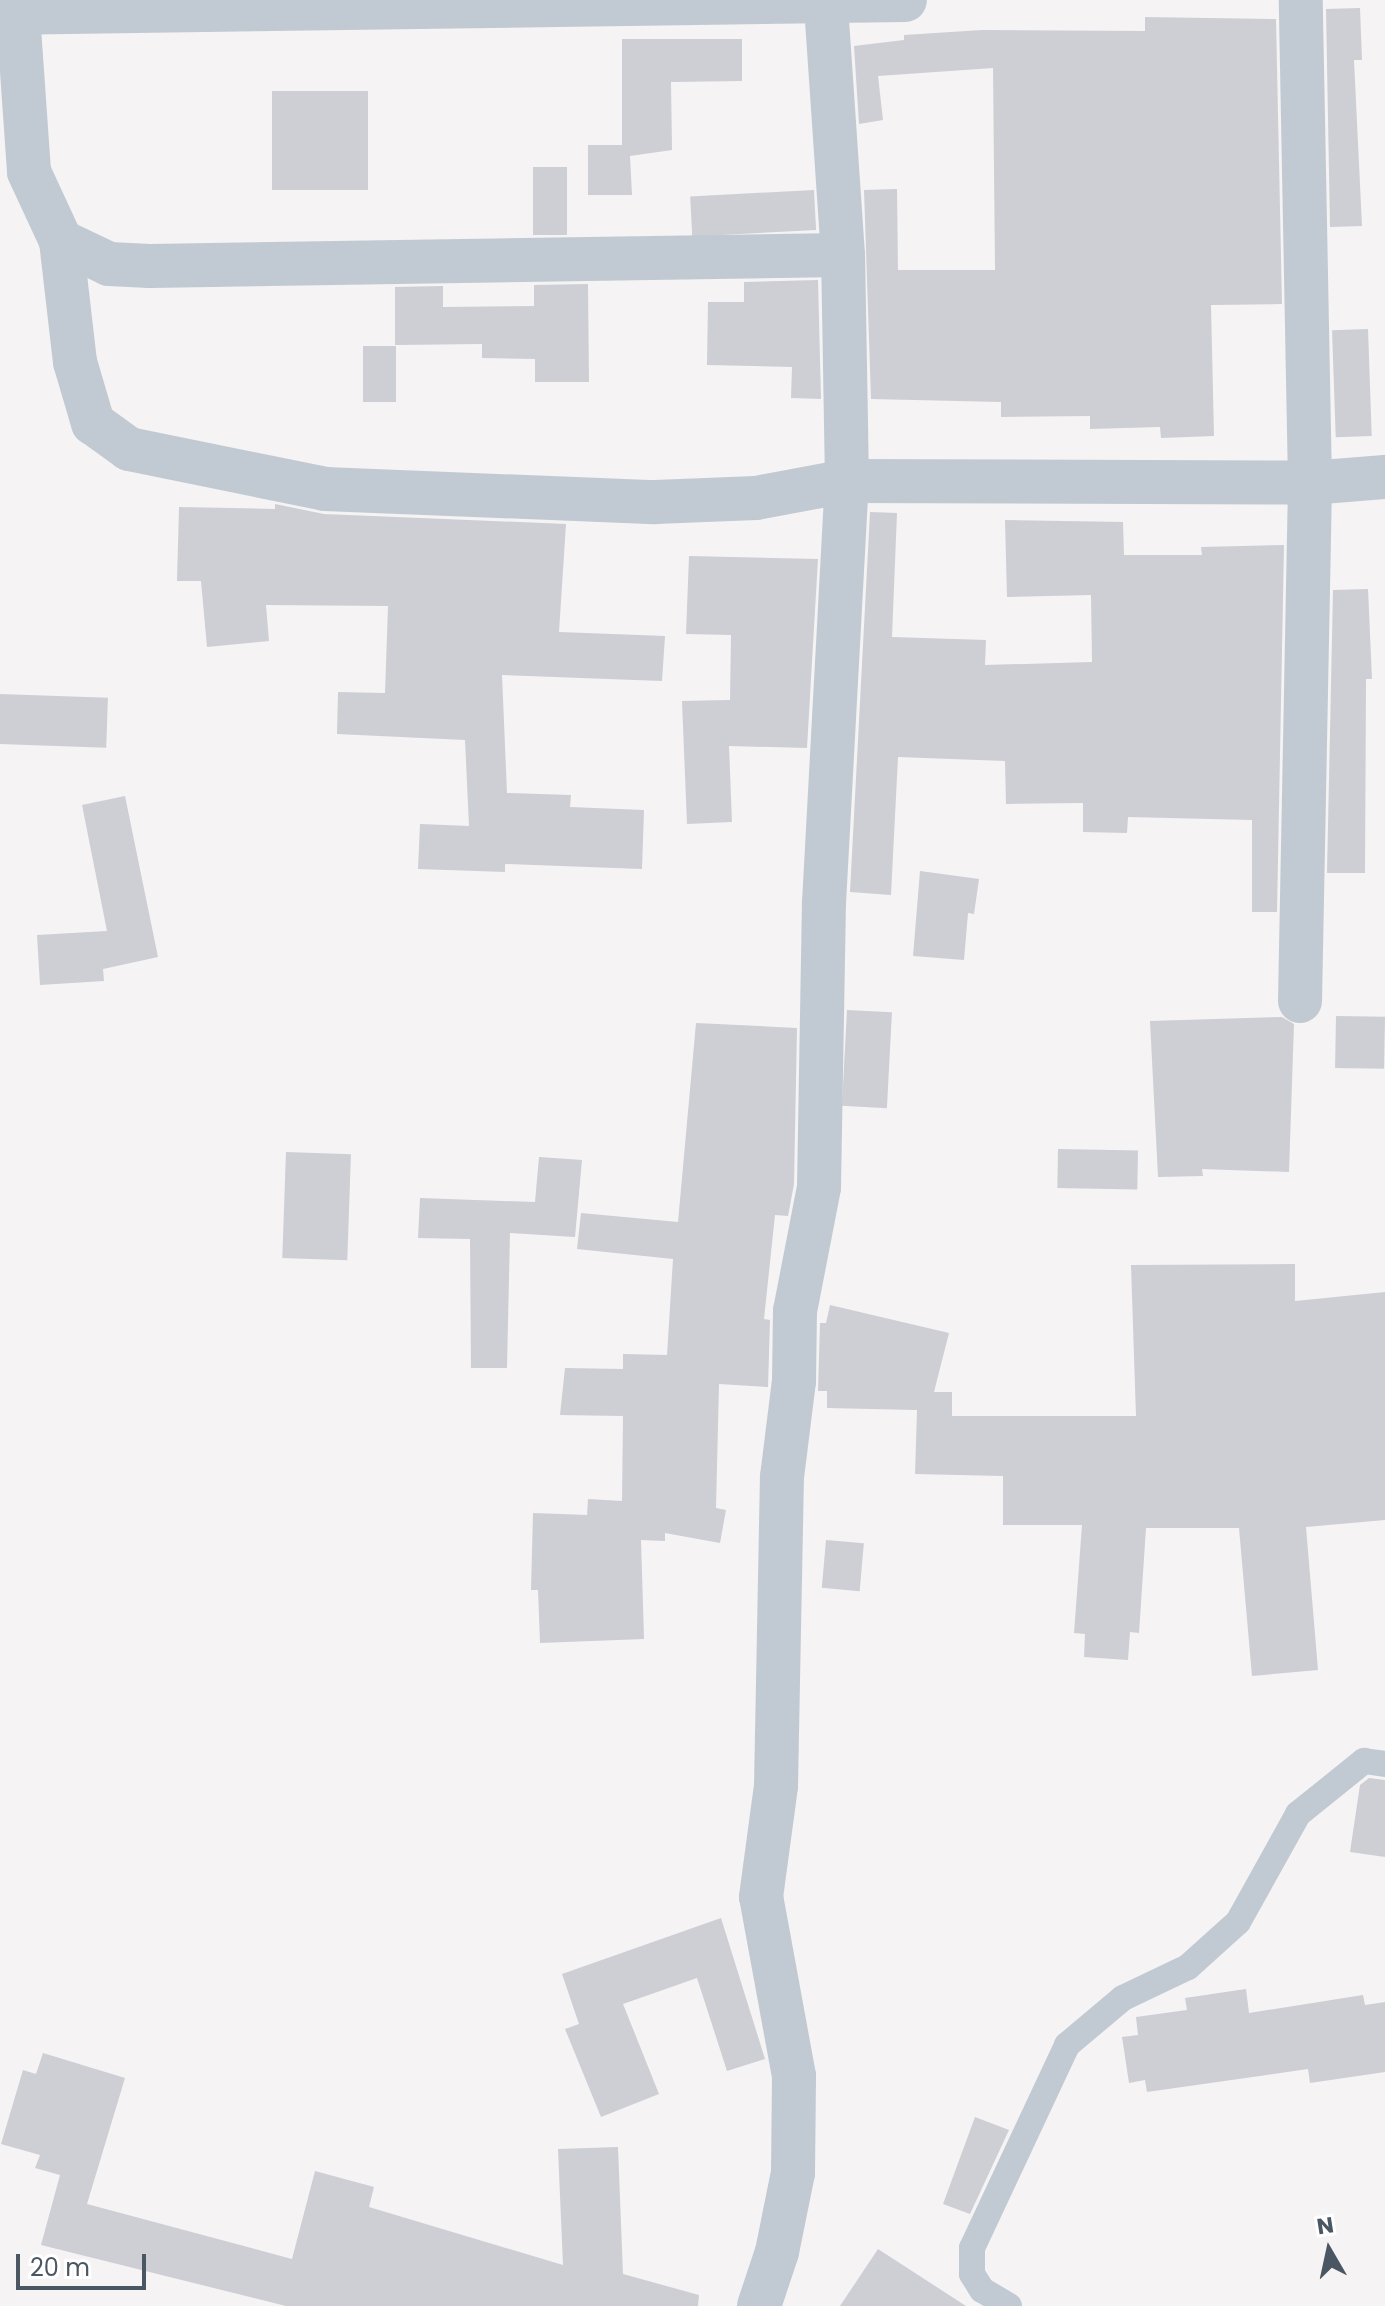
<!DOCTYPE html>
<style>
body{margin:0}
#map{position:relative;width:1385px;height:2306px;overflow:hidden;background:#f5f3f3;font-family:Poppins,sans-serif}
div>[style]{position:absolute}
.building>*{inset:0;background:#cdcfd5;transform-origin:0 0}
.service>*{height:26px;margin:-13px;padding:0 13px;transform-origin:13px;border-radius:13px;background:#c1cad2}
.minor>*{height:44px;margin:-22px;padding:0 22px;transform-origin:22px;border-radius:22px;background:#c1cad2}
.tertiary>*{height:44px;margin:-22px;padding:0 22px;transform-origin:22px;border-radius:22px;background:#c1cad2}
span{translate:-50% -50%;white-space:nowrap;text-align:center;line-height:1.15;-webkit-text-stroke:6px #fff;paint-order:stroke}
.north{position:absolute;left:1289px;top:2210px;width:80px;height:80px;-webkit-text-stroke:6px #fff;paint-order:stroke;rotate:351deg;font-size:22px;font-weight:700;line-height:32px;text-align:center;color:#4a5661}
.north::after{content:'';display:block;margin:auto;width:28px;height:36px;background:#4a5661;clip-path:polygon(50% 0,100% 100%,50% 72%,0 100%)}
.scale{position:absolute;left:16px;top:2254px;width:130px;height:36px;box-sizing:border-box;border:4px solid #4a5661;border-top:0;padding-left:10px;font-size:24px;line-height:28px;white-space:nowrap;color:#4a5661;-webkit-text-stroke:6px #fff;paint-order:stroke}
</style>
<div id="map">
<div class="building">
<div style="clip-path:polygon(1360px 8px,1362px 60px,1354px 60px,1362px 226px,1330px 227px,1326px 9px)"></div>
<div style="clip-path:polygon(1145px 17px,1276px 19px,1282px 304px,1211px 305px,1214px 436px,1161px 438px,1160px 427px,1090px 429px,1090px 416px,1001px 417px,1001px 402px,871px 399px,864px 190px,897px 189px,898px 270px,995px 270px,993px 68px,878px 76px,883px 120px,859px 124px,854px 46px,904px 40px,904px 35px,982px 30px,1145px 31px)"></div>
<div style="clip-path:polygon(622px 39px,742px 39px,742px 81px,671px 82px,672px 150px,630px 156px,632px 195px,588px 195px,588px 145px,622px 145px)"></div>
<div style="left:272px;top:91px;width:96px;height:99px"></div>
<div style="left:533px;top:167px;width:34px;height:68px"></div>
<div style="left:814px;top:190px;width:40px;height:124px;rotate:87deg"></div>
<div style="clip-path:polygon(818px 280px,821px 399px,791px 398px,792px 367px,707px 365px,708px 302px,744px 302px,744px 282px)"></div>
<div style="clip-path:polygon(588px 284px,589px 382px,535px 382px,535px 359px,482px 358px,482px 344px,395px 345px,395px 287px,443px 286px,443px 307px,534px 306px,534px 285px)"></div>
<div style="left:1368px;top:329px;width:107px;height:36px;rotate:88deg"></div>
<div style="left:363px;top:346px;width:33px;height:56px"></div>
<div style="clip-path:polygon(275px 504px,324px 514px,566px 524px,559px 632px,665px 636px,662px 681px,502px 675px,507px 793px,571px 795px,570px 807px,644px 810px,642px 869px,505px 864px,505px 872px,418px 869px,420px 824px,469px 826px,465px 740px,337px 734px,338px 692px,385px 693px,388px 606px,266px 605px,269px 641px,207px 647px,201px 581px,177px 581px,179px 507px,275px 509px)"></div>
<div style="clip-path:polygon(870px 512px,897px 513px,892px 637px,986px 640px,985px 665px,1092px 662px,1091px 595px,1007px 597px,1005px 520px,1123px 522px,1124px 555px,1202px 555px,1201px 547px,1284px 545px,1277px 912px,1252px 912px,1252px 820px,1128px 817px,1127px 833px,1083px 832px,1083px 803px,1006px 804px,1005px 761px,898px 757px,891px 895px,850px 892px)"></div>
<div style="clip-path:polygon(689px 556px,818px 559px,807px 748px,729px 746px,732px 822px,687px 824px,682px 701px,730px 700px,731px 635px,686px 634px)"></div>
<div style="clip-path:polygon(1368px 589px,1372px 679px,1366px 679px,1365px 873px,1327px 873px,1333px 590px)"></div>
<div style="left:0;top:694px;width:108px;height:50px;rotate:2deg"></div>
<div style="clip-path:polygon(125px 796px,158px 957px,103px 969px,104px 981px,40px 985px,37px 935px,107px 931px,82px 805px)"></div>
<div style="clip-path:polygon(920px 871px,979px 879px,974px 914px,968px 913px,964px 960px,913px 956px)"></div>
<div style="left:847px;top:1010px;width:45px;height:96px;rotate:3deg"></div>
<div style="left:1336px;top:1016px;width:49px;height:52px;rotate:1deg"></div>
<div style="clip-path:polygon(1282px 1017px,1294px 1024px,1289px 1172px,1202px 1169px,1203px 1176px,1158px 1177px,1150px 1021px)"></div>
<div style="clip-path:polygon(696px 1023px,797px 1028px,794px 1184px,788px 1216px,775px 1215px,764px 1319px,770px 1320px,768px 1387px,719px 1384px,716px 1508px,726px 1510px,720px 1543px,665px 1533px,665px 1541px,641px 1540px,644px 1639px,540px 1643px,538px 1590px,531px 1590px,533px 1513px,587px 1515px,588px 1499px,622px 1501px,623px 1416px,560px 1415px,565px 1368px,623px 1369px,623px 1354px,667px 1355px,673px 1259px,577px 1249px,581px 1213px,678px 1222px)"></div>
<div style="left:1058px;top:1149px;width:80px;height:39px;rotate:1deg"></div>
<div style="left:286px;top:1152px;width:65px;height:106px;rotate:2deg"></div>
<div style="clip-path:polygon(539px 1157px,582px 1160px,575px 1237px,510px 1233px,507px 1368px,471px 1368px,470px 1239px,418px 1238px,420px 1198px,535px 1202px)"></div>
<div style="clip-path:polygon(1295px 1264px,1295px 1301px,1385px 1292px,1385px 1520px,1306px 1527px,1318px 1670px,1252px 1676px,1239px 1528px,1146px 1528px,1139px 1633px,1130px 1632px,1128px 1660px,1084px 1657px,1085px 1634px,1074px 1633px,1082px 1525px,1003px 1525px,1003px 1476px,915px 1474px,917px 1410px,827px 1408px,827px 1391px,818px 1391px,820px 1323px,826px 1323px,830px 1305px,949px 1333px,934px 1392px,952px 1392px,952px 1416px,1136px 1416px,1131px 1265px)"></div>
<div style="left:826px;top:1540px;width:38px;height:48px;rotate:5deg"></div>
<div style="clip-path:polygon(1369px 1778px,1385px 1780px,1385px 1857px,1350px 1852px,1360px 1785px)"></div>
<div style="clip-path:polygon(721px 1918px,765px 2059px,727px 2071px,697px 1978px,623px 2004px,659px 2094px,601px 2117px,565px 2029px,579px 2024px,562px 1974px)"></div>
<div style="clip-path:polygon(1246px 1989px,1249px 2013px,1363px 1995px,1365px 2005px,1385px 2002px,1385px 2072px,1310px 2083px,1308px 2069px,1147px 2092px,1145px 2080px,1129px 2083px,1122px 2037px,1138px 2035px,1136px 2017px,1187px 2010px,1185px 1998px)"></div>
<div style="clip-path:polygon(43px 2053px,125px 2078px,87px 2204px,292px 2259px,315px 2171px,374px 2187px,369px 2207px,563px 2265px,558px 2149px,618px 2147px,623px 2274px,699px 2295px,698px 2306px,286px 2306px,41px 2245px,60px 2175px,35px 2168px,40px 2155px,1px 2144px,23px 2070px,36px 2074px)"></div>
<div style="clip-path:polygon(975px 2117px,1009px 2130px,970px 2214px,943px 2204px)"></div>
<div style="clip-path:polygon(878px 2249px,966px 2306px,840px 2306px)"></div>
</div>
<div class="service">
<div style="left:1009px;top:2306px;width:31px;rotate:-149deg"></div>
<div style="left:982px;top:2290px;width:19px;rotate:-122deg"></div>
<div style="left:972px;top:2274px;width:26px;rotate:-90deg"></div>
<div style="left:972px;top:2248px;width:224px;rotate:-64.9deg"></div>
<div style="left:1067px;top:2045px;width:73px;rotate:-40deg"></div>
<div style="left:1123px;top:1998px;width:72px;rotate:-25.5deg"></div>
<div style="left:1188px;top:1967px;width:67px;rotate:-42deg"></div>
<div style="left:1238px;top:1922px;width:124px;rotate:-60.9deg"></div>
<div style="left:1298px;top:1814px;width:85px;rotate:-38.8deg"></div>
<div style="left:1364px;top:1761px;width:21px;rotate:8deg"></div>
</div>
<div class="minor">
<div style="left:18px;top:14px;width:158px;rotate:86deg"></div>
<div style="left:29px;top:172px;width:76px;rotate:65.1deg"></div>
<div style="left:61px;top:241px;width:122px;rotate:83.4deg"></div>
<div style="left:75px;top:362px;width:64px;rotate:73.6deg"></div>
<div style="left:93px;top:423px;width:44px;rotate:35.8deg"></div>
<div style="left:129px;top:449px;width:200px;rotate:11.5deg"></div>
<div style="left:325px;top:489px;width:330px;rotate:2.3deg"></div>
<div style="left:655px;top:502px;width:101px;rotate:-2.3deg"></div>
<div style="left:756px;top:498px;width:93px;rotate:-10.6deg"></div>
<div style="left:847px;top:481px;width:463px;rotate:0.2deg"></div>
<div style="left:1310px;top:483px;width:75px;rotate:-4.6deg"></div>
<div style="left:61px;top:241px;width:53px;rotate:25.6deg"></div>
<div style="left:109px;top:264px;width:41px;rotate:2.8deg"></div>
<div style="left:150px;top:266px;width:693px;rotate:-0.91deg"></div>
<div style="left:1300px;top:1001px;width:518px;rotate:-88.89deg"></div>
<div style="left:1310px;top:483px;width:483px;rotate:-91.1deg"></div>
<div style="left:759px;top:2306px;width:57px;rotate:-71.6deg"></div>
<div style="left:777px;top:2252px;width:81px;rotate:-78.6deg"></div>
<div style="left:793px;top:2173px;width:97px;rotate:-89.4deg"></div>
<div style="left:794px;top:2076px;width:182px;rotate:-100.4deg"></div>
<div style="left:761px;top:1897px;width:112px;rotate:-82.3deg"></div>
<div style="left:776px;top:1786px;width:309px;rotate:-88.9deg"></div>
<div style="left:782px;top:1477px;width:97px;rotate:-82.9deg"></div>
<div style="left:794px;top:1381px;width:70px;rotate:-89.2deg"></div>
<div style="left:795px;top:1311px;width:126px;rotate:-79deg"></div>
<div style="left:819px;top:1187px;width:284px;rotate:-89deg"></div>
<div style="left:824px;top:903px;width:423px;rotate:-86.9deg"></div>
<div style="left:847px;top:481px;width:226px;rotate:-91deg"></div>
<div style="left:843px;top:255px;width:251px;rotate:-93.9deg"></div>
</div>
<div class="tertiary">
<div style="left:0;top:13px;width:905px;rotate:-0.82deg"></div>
</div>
<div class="north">N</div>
<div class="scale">20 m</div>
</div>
